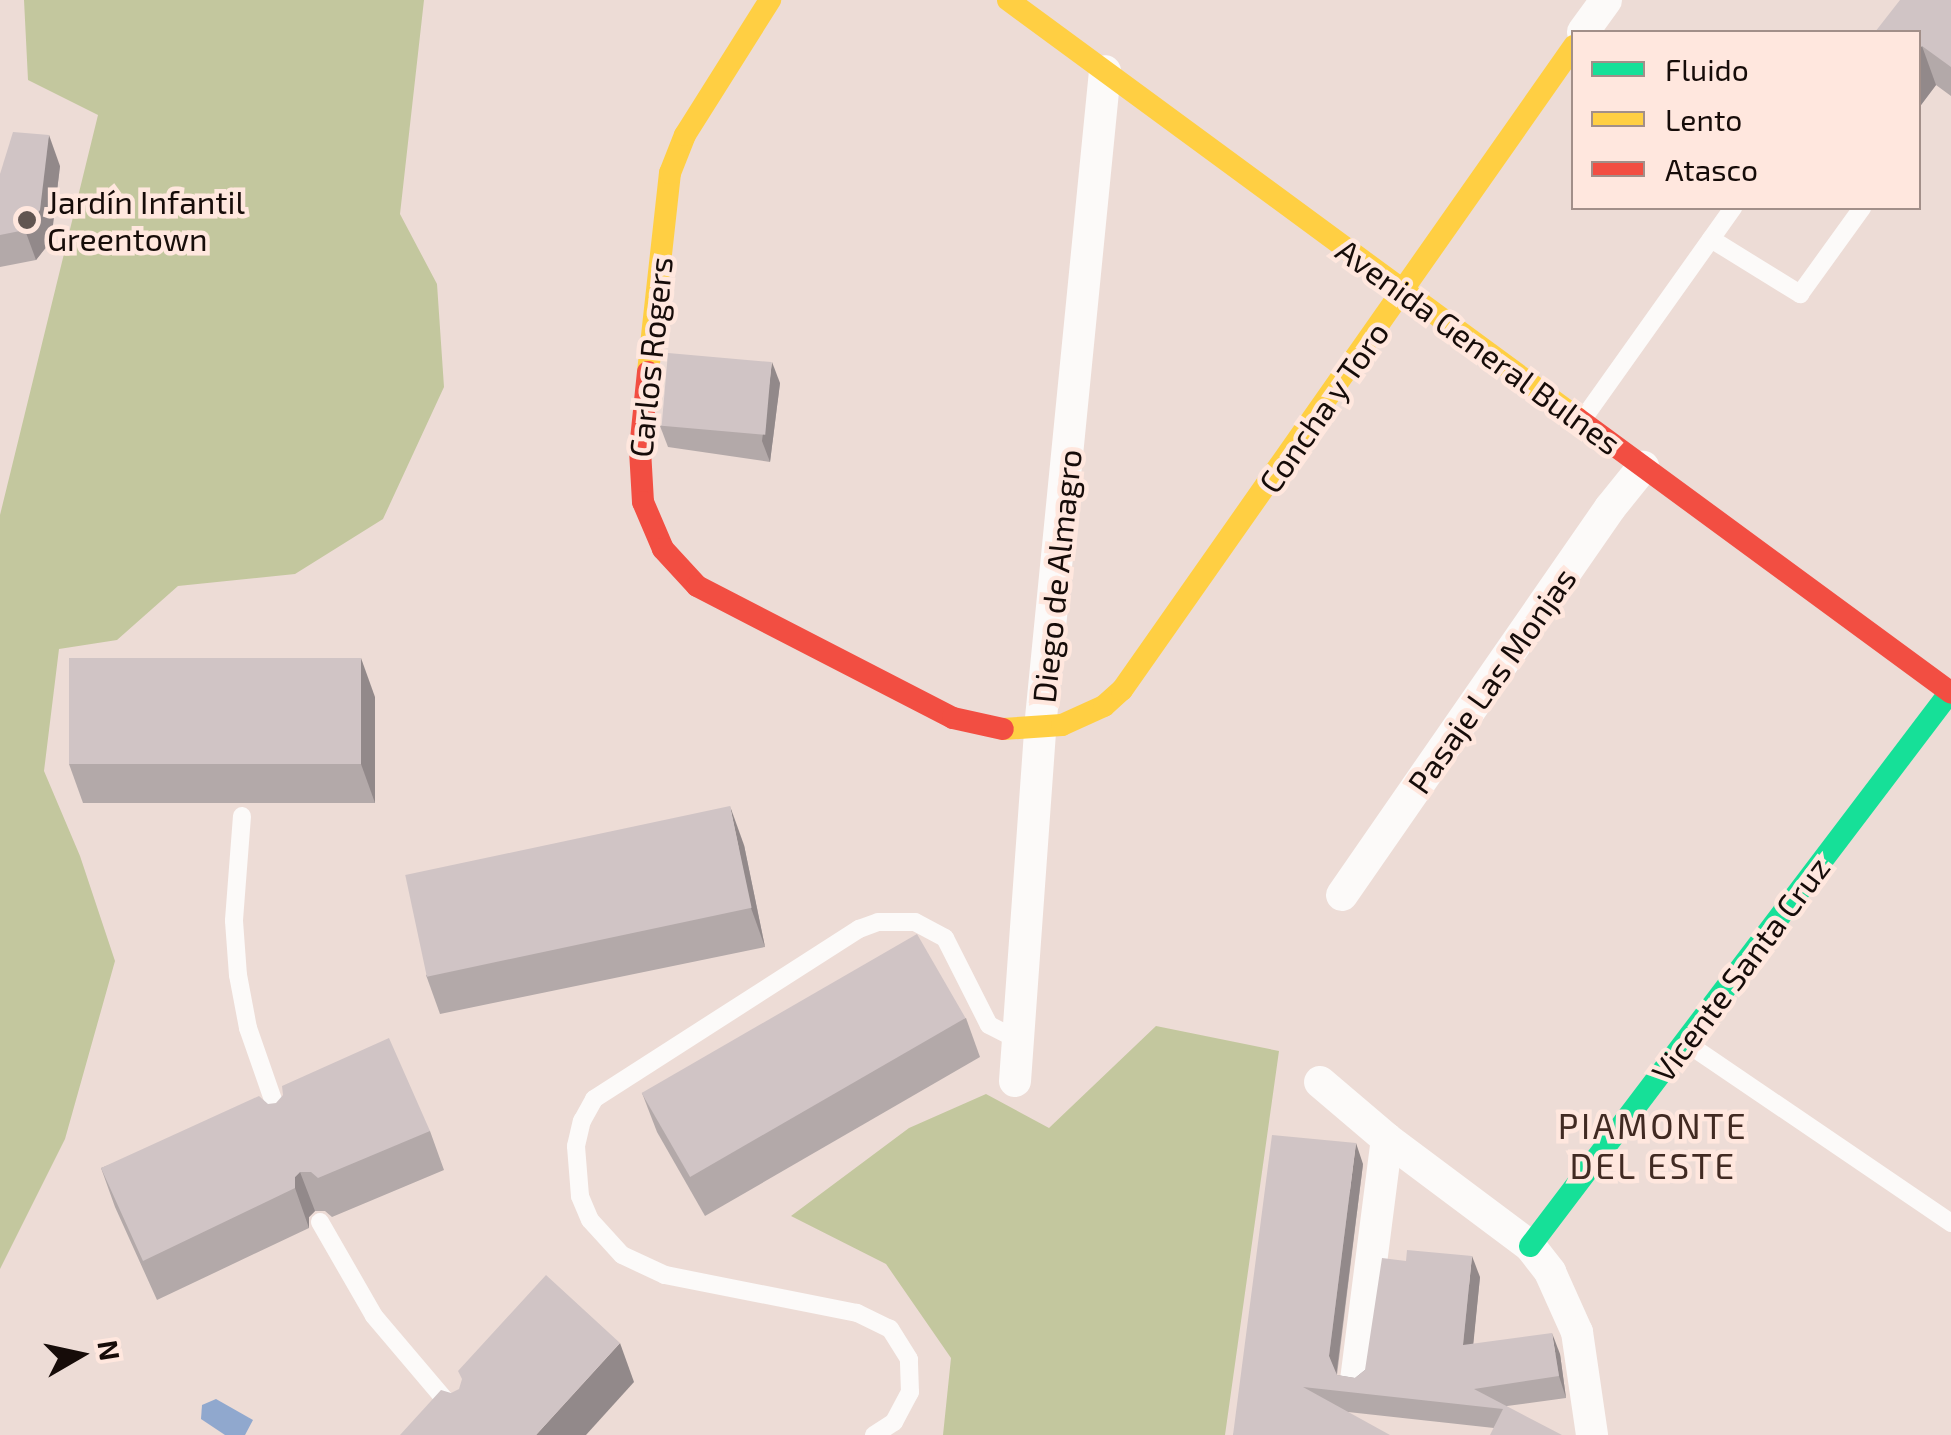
<!DOCTYPE html>
<meta charset="utf-8">
<style>
body{margin:0}
#map{position:relative;width:1951px;height:1435px;overflow:hidden;background:#eddcd6;font-family:"Exo 2",sans-serif}
div>[style]{position:absolute}
.forest>*{inset:0;background:#c3c79e}
.water>*{inset:0;background:#90a8ce}
.lane>*{height:18px;margin:-9px;padding:0 9px;transform-origin:9px;border-radius:9px;background:#fcfaf9}
.street>*{height:32px;margin:-16px;padding:0 16px;transform-origin:16px;border-radius:16px;background:#fcfaf9}
.fast>*{height:22px;margin:-11px;padding:0 11px;transform-origin:11px;border-radius:11px;background:#16e098}
.slow>*{height:22px;margin:-11px;padding:0 11px;transform-origin:11px;border-radius:11px;background:#ffcf43}
.jam>*{height:22px;margin:-11px;padding:0 11px;transform-origin:11px;border-radius:11px;background:#f24e42}
.wall>*{inset:0;background:#b3a9a9}
.shaded-wall>*{inset:0;background:#92898a}
.building>*{inset:0;background:#d0c4c5;transform-origin:0 0}
.dots>*{width:28px;height:28px;translate:-50% -50%;box-sizing:border-box;border:5px solid #ffe7de;border-radius:50%}
span{translate:-50% -50%;white-space:nowrap;text-align:center;line-height:1.15;-webkit-text-stroke:9px #ffe7de;paint-order:stroke}
.poi-label{font-size:32px;color:#160c09}
.left{translate:0 -50%;text-align:left}
.street-label{font-size:32px;color:#160c09}
.neighbourhood-label{font-size:35px;color:#412a22;letter-spacing:2.5px}
.legend{position:absolute;left:1571px;top:30px;width:350px;height:180px;box-sizing:border-box;background:#ffe7de;border:2px solid #a28f89;margin:0;padding:12px 18px;list-style:none;font-size:30px;color:#160c09}
.legend li{display:flex;align-items:center;gap:20px;height:50px}
.legend b{width:50px;border:2px solid #a28f89}
.north{position:absolute;left:30px;top:1305px;width:100px;height:100px;-webkit-text-stroke:8px #ffe7de;paint-order:stroke;rotate:81deg;font-size:28px;font-weight:700;line-height:40px;text-align:center;color:#160c09}
.north::after{content:'';display:block;margin:auto;width:35px;height:45px;background:#160c09;clip-path:polygon(50% 0,100% 100%,50% 72%,0 100%)}
</style>
<div id="map">
<div class="forest">
<div style="clip-path:polygon(24px 0,424px 0,400px 214px,437px 284px,444px 387px,383px 519px,295px 574px,178px 586px,117px 640px,59px 649px,44px 771px,80px 856px,115px 961px,65px 1139px,0 1269px,0 515px,98px 115px,28px 80px)"></div>
<div style="clip-path:polygon(1156px 1026px,1279px 1051px,1225px 1435px,943px 1435px,951px 1358px,886px 1264px,791px 1216px,909px 1128px,986px 1094px,1049px 1128px)"></div>
</div>
<div class="water">
<div style="clip-path:polygon(216px 1399px,253px 1420px,245px 1435px,225px 1435px,201px 1419px,202px 1405px)"></div>
</div>
<div class="lane">
<div style="left:1711px;top:239px;width:105px;rotate:31.7deg"></div>
<div style="left:1800px;top:294px;width:106px;rotate:-54.2deg"></div>
<div style="left:1583px;top:419px;width:259px;rotate:-54.6deg"></div>
<div style="left:242px;top:816px;width:105px;rotate:94.4deg"></div>
<div style="left:234px;top:921px;width:54px;rotate:85.8deg"></div>
<div style="left:238px;top:975px;width:54px;rotate:79.3deg"></div>
<div style="left:248px;top:1028px;width:101px;rotate:70.8deg"></div>
<div style="left:1685px;top:1042px;width:322px;rotate:34.2deg"></div>
<div style="left:320px;top:1222px;width:108px;rotate:60.1deg"></div>
<div style="left:374px;top:1316px;width:121px;rotate:49.7deg"></div>
<div style="left:874px;top:1435px;width:24px;rotate:-33deg"></div>
<div style="left:894px;top:1422px;width:34px;rotate:-62deg"></div>
<div style="left:910px;top:1392px;width:33px;rotate:-92deg"></div>
<div style="left:909px;top:1359px;width:36px;rotate:-122deg"></div>
<div style="left:890px;top:1329px;width:37px;rotate:-154deg"></div>
<div style="left:857px;top:1313px;width:196px;rotate:-168.8deg"></div>
<div style="left:665px;top:1275px;width:47px;rotate:-155.1deg"></div>
<div style="left:622px;top:1255px;width:47px;rotate:-132.4deg"></div>
<div style="left:590px;top:1220px;width:26px;rotate:-113deg"></div>
<div style="left:580px;top:1196px;width:50px;rotate:-94.6deg"></div>
<div style="left:576px;top:1146px;width:26px;rotate:-77deg"></div>
<div style="left:582px;top:1121px;width:25px;rotate:-61deg"></div>
<div style="left:594px;top:1099px;width:315px;rotate:-32.7deg"></div>
<div style="left:859px;top:929px;width:20px;rotate:-20deg"></div>
<div style="left:878px;top:922px;width:37px"></div>
<div style="left:915px;top:922px;width:34px;rotate:28deg"></div>
<div style="left:945px;top:938px;width:97px;rotate:63.2deg"></div>
<div style="left:989px;top:1025px;width:33px;rotate:27deg"></div>
</div>
<div class="street">
<div style="left:1583px;top:32px;width:39px;rotate:-54deg"></div>
<div style="left:1342px;top:895px;width:471px;rotate:-55.3deg"></div>
<div style="left:1610px;top:508px;width:53px;rotate:-51.2deg"></div>
<div style="left:1015px;top:1081px;width:354px;rotate:-85.9deg"></div>
<div style="left:1040px;top:728px;width:660px;rotate:-84.35deg"></div>
<div style="left:1320px;top:1082px;width:88px;rotate:40.4deg"></div>
<div style="left:1387px;top:1139px;width:179px;rotate:36.8deg"></div>
<div style="left:1530px;top:1246px;width:33px;rotate:52deg"></div>
<div style="left:1550px;top:1272px;width:66px;rotate:65.8deg"></div>
<div style="left:1577px;top:1332px;width:104px;rotate:81.7deg"></div>
<div style="left:1356px;top:1380px;width:243px;rotate:-82.7deg"></div>
</div>
<div class="fast">
<div style="left:1530px;top:1246px;width:695px;rotate:-52.83deg"></div>
</div>
<div class="slow">
<div style="left:1008px;top:0;width:706px;rotate:36.3deg"></div>
<div style="left:648px;top:372px;width:200px;rotate:-83.7deg"></div>
<div style="left:670px;top:173px;width:41px;rotate:-68.5deg"></div>
<div style="left:685px;top:135px;width:160px;rotate:-57.8deg"></div>
<div style="left:1003px;top:729px;width:59px;rotate:-3.9deg"></div>
<div style="left:1062px;top:725px;width:46px;rotate:-24.3deg"></div>
<div style="left:1104px;top:706px;width:24px;rotate:-42deg"></div>
<div style="left:1122px;top:690px;width:787px;rotate:-54.94deg"></div>
</div>
<div class="jam">
<div style="left:648px;top:372px;width:78px;rotate:95.9deg"></div>
<div style="left:640px;top:450px;width:52px;rotate:86.7deg"></div>
<div style="left:643px;top:502px;width:51px;rotate:66.9deg"></div>
<div style="left:663px;top:549px;width:50px;rotate:47.4deg"></div>
<div style="left:697px;top:586px;width:288px;rotate:27.3deg"></div>
<div style="left:953px;top:718px;width:51px;rotate:12.4deg"></div>
<div style="left:1577px;top:418px;width:464px;rotate:36.3deg"></div>
</div>
<div class="wall">
<div style="clip-path:polygon(1951px 0,1951px 96px,1936px 85px,1921px 105px,1918px 103px,1918px 32px)"></div>
<div style="clip-path:polygon(60px 166px,51px 241px,36px 260px,0 267px,0 174px)"></div>
<div style="clip-path:polygon(780px 383px,770px 462px,668px 447px,660px 426px)"></div>
<div style="clip-path:polygon(375px 697px,375px 803px,83px 803px,69px 764px)"></div>
<div style="clip-path:polygon(744px 845px,765px 947px,440px 1014px,426px 975px)"></div>
<div style="clip-path:polygon(966px 1018px,980px 1057px,705px 1216px,657px 1132px,642px 1093px)"></div>
<div style="clip-path:polygon(268px 1104px,430px 1131px,444px 1170px,332px 1217px,325px 1211px,315px 1211px,309px 1217px,309px 1228px,157px 1300px,115px 1207px,101px 1168px)"></div>
<div style="clip-path:polygon(1363px 1164px,1337px 1375px,1355px 1378px,1480px 1277px,1473px 1344px,1560px 1354px,1566px 1398px,1507px 1406px,1494px 1428px,1348px 1412px,1233px 1435px)"></div>
</div>
<div class="shaded-wall">
<div style="clip-path:polygon(1922px 46px,1936px 85px,1921px 105px,1918px 98px,1918px 50px)"></div>
<div style="clip-path:polygon(49px 135px,60px 166px,51px 241px,36px 260px,25px 230px)"></div>
<div style="clip-path:polygon(772px 362px,780px 383px,770px 462px,762px 441px)"></div>
<div style="clip-path:polygon(361px 658px,375px 697px,375px 803px,361px 764px)"></div>
<div style="clip-path:polygon(730px 806px,744px 845px,765px 947px,751px 908px)"></div>
<div style="clip-path:polygon(1356px 1143px,1363px 1164px,1336px 1377px,1329px 1356px)"></div>
<div style="clip-path:polygon(300px 1172px,315px 1211px,309px 1217px,309px 1228px,295px 1188px,295px 1177px)"></div>
<div style="clip-path:polygon(1472px 1256px,1480px 1277px,1471px 1367px,1463px 1345px)"></div>
<div style="clip-path:polygon(1552px 1333px,1560px 1354px,1566px 1398px,1559px 1376px)"></div>
<div style="clip-path:polygon(620px 1343px,634px 1382px,586px 1435px,536px 1435px)"></div>
</div>
<div class="building">
<div style="clip-path:polygon(1900px 0,1951px 0,1951px 67px,1922px 46px,1918px 50px,1918px 32px,1875px 32px)"></div>
<div style="clip-path:polygon(13px 132px,49px 135px,40px 210px,25px 230px,0 235px,0 174px)"></div>
<div style="left:668px;top:353px;width:104px;height:73px;rotate:5deg"></div>
<div style="left:69px;top:658px;width:292px;height:106px"></div>
<div style="left:730px;top:806px;width:104px;height:332px;rotate:78deg"></div>
<div style="left:917px;top:934px;width:97px;height:318px;rotate:60deg"></div>
<div style="clip-path:polygon(389px 1038px,430px 1131px,318px 1178px,311px 1172px,300px 1172px,295px 1177px,295px 1188px,143px 1261px,101px 1168px,259px 1096px,268px 1104px,276px 1103px,283px 1095px,282px 1086px)"></div>
<div style="clip-path:polygon(1272px 1135px,1356px 1143px,1329px 1356px,1337px 1375px,1355px 1378px,1365px 1370px,1382px 1258px,1406px 1261px,1407px 1250px,1472px 1256px,1463px 1345px,1552px 1333px,1559px 1376px,1474px 1389px,1562px 1435px,1490px 1435px,1503px 1409px,1303px 1387px,1390px 1435px,1233px 1435px)"></div>
<div style="clip-path:polygon(546px 1275px,620px 1343px,536px 1435px,400px 1435px,441px 1390px,451px 1393px,459px 1389px,462px 1379px,458px 1371px)"></div>
</div>
<div class="dots">
<div style="left:27px;top:220px;background:#615551"></div>
</div>
<div class="poi-label">
<span class="left" style="left:47px;top:220px">Jardín Infantil<br>Greentown</span>
</div>
<div class="street-label">
<span style="left:1479px;top:346px;rotate:36deg">Avenida General Bulnes</span>
<span style="left:650px;top:357px;rotate:-84deg">Carlos Rogers</span>
<span style="left:1323px;top:407px;rotate:-55deg">Concha y Toro</span>
<span style="left:1056px;top:576px;rotate:-84deg">Diego de Almagro</span>
<span style="left:1491px;top:680px;rotate:-55deg">Pasaje Las Monjas</span>
<span style="left:1740px;top:969px;rotate:-53deg">Vicente Santa Cruz</span>
</div>
<div class="neighbourhood-label">
<span style="left:1653px;top:1145px">PIAMONTE<br>DEL ESTE</span>
</div>
<ul class="legend">
<li><b style="height:12px;background:#16e098"></b>Fluido</li>
<li><b style="height:12px;background:#ffcf43"></b>Lento</li>
<li><b style="height:12px;background:#f24e42"></b>Atasco</li>
</ul>
<div class="north">N</div>
</div>
